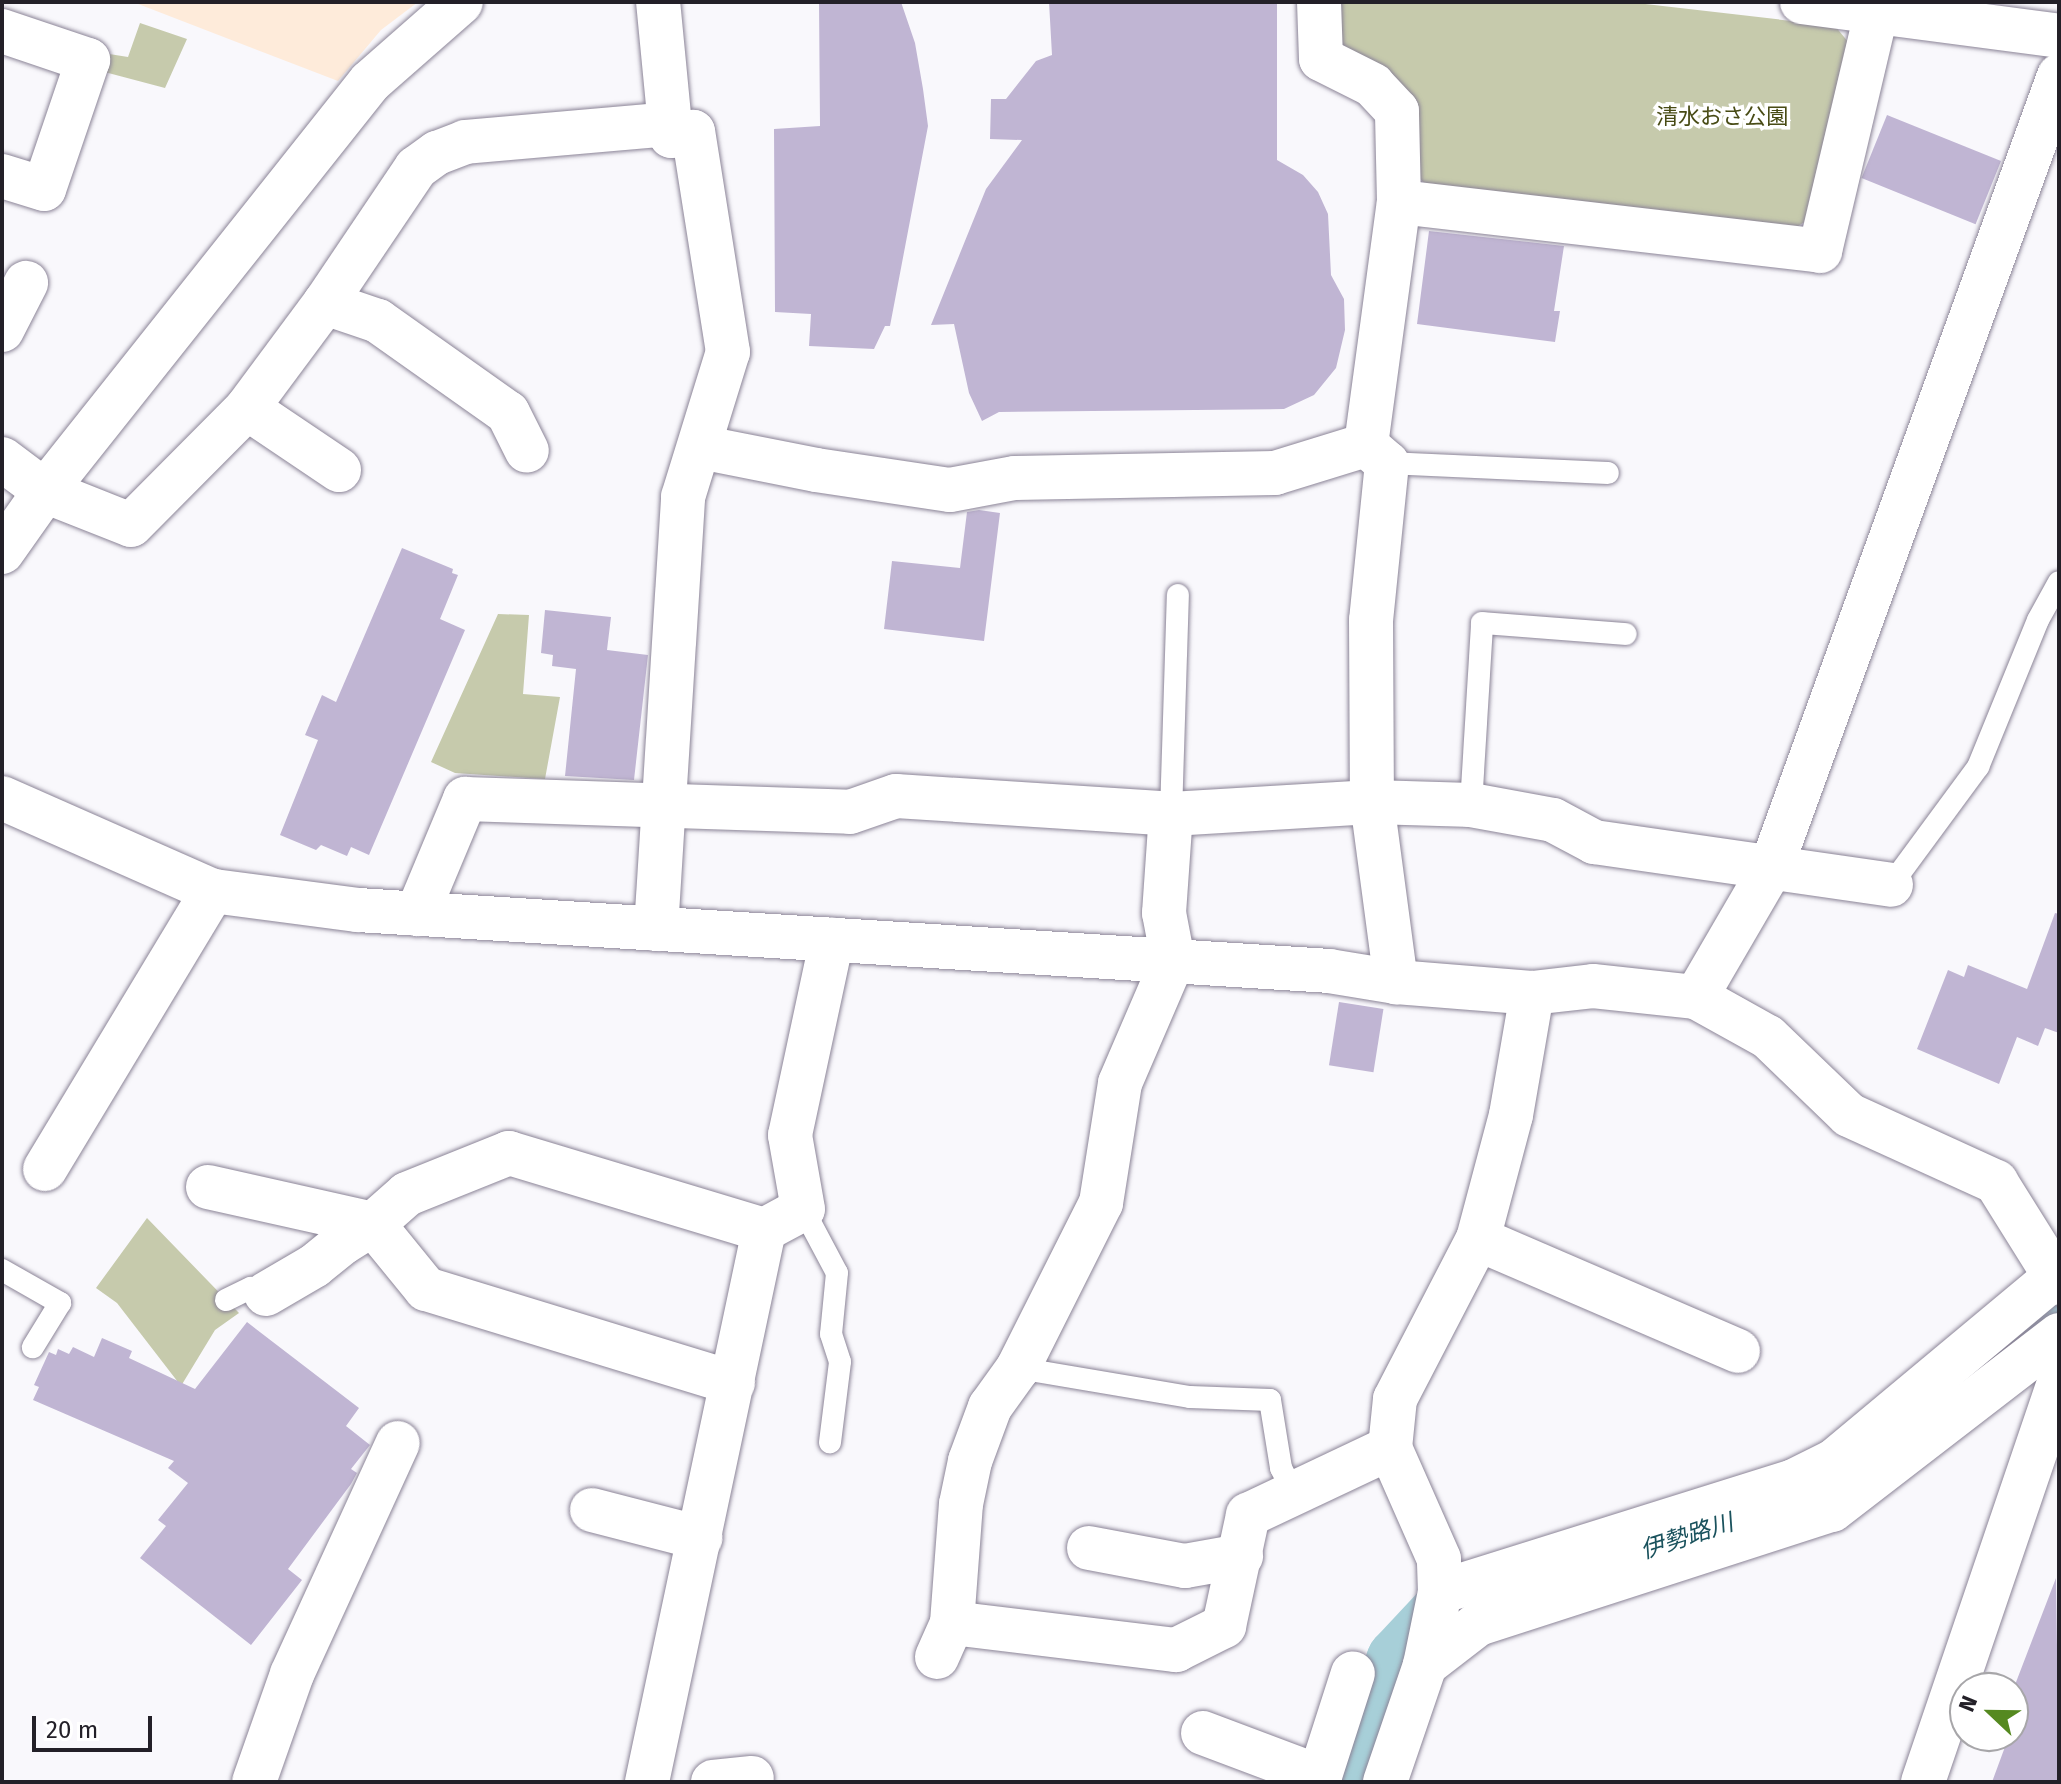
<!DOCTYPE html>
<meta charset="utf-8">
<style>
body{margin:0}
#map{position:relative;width:2061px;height:1784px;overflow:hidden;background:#f9f8fc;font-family:"Fira Sans","Noto Sans JP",sans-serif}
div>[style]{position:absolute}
.education>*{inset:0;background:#feebda}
.green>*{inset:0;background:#c6caac}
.river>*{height:72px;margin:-36px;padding:0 36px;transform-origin:36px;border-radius:36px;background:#a7cfd8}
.building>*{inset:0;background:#c0b5d3;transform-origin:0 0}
.roads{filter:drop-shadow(0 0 2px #8b8497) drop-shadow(0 0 2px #8b8497)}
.service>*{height:22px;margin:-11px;padding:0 11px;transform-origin:11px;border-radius:11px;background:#fff}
.minor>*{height:44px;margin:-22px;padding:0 22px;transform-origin:22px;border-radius:22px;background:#fff}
.tertiary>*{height:44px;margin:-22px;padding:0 22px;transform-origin:22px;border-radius:22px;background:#fff}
span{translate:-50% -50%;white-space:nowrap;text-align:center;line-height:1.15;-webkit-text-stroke:7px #fff;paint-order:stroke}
.park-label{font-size:22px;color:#484b15}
.water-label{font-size:24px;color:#1a525d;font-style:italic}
.frame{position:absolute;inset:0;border:4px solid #232028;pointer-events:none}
.north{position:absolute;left:1949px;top:1672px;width:80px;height:80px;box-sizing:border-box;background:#fff;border:2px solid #a7a6a9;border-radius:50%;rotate:292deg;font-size:22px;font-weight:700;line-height:32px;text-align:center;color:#232028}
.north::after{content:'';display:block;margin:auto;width:28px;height:36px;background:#558920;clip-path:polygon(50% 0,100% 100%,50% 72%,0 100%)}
.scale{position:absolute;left:32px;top:1716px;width:120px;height:36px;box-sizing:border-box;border:4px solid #232028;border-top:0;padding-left:10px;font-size:24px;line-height:28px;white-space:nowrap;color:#232028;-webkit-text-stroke:6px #fff;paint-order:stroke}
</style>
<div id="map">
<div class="education">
<div style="clip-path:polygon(133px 2px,418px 2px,381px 30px,338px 81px)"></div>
</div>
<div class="green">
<div style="clip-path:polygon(1339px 2px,1628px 2px,1835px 26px,1849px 43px,1806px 221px,1792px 230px,1425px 184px,1412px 170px,1341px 52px)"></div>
<div style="clip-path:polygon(140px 23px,187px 39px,165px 88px,97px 70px,103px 53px,128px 57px)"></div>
<div style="clip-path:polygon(498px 614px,529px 615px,523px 694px,560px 697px,545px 779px,455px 773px,431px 762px)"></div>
<div style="clip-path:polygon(147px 1218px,239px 1313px,215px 1330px,181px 1386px,117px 1303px,96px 1288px)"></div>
</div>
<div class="river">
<div style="left:1967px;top:1376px;width:117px;rotate:-38.4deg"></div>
<div style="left:1358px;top:1782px;width:128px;rotate:-69.9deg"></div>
<div style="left:1402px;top:1662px;width:64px;rotate:-46.9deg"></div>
<div style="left:1446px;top:1615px;width:115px;rotate:-19.9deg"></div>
</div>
<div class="building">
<div style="clip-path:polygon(819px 2px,901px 2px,915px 43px,923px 89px,928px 126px,890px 326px,885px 326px,874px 349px,809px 346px,811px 314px,775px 312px,774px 129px,820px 126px)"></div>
<div style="clip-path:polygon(1049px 2px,1277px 2px,1277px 160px,1303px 175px,1318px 192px,1328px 214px,1331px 275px,1344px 299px,1345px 330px,1336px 368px,1314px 395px,1284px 409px,999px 412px,982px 421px,969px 393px,954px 324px,931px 325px,986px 189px,1022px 140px,990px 139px,991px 99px,1006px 99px,1036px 61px,1052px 55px)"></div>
<div style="left:1887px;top:115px;width:123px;height:68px;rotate:22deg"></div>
<div style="clip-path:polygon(1429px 231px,1564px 246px,1554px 311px,1560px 311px,1555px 342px,1417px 324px)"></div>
<div style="clip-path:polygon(979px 510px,1000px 513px,984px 641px,884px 629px,892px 561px,960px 568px,967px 512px)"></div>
<div style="clip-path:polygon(402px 548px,453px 569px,452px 573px,458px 575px,440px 619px,465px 630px,369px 855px,351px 847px,347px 856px,321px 845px,316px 850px,280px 835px,318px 740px,305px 735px,322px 695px,336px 702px)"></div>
<div style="clip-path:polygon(545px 610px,611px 617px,607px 650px,648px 655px,634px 780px,565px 776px,576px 669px,552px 666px,553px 655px,541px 653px)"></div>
<div style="clip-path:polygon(2055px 913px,2059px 914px,2059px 1033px,2045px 1028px,2038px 1046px,2017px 1037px,1999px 1084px,1917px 1049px,1948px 970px,1964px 977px,1968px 965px,2027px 989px)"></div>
<div style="left:1339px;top:1002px;width:45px;height:64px;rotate:9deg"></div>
<div style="clip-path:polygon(247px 1322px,359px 1408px,346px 1426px,370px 1445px,351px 1469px,357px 1473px,351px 1484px,288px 1569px,302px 1580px,251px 1645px,140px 1558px,166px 1526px,158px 1520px,188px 1483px,168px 1468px,174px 1461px,33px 1400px,39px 1387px,34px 1385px,49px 1352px,56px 1355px,58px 1349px,69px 1354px,73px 1347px,94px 1357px,102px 1338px,132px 1351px,129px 1358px,195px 1389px)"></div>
<div style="clip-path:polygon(2056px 1578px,2059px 1782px,1992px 1782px,2009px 1736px,2013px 1736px,2013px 1690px)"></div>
</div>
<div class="roads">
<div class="service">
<div style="left:1387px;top:463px;width:221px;rotate:2.6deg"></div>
<div style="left:1471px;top:805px;width:182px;rotate:-86.5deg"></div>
<div style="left:1482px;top:623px;width:144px;rotate:4.4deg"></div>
<div style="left:1171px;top:814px;width:219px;rotate:-88.2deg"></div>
<div style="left:1891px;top:885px;width:147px;rotate:-53.6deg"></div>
<div style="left:1978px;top:767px;width:159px;rotate:-67.8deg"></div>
<div style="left:2038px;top:620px;width:43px;rotate:-61.1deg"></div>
<div style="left:803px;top:1209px;width:72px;rotate:62deg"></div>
<div style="left:837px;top:1273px;width:61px;rotate:95.6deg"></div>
<div style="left:831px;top:1334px;width:29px;rotate:72deg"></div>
<div style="left:840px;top:1362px;width:81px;rotate:97.1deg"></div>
<div style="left:2px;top:1270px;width:67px;rotate:29.6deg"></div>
<div style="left:60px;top:1303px;width:52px;rotate:121.5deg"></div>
<div style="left:226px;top:1300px;width:28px;rotate:-26deg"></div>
<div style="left:251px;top:1288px;width:16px;rotate:22deg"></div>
<div style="left:1018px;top:1368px;width:174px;rotate:9.6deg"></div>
<div style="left:1190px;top:1397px;width:80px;rotate:2.1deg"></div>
<div style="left:1270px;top:1400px;width:69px;rotate:80.8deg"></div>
<div style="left:1281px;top:1468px;width:28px;rotate:63deg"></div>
</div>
<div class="minor">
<div style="left:1802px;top:2px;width:259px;rotate:7.5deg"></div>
<div style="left:2px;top:31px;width:91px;rotate:18.6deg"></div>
<div style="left:88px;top:60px;width:136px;rotate:108.8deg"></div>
<div style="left:44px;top:189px;width:44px;rotate:-162.8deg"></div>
<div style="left:1399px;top:202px;width:424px;rotate:6.6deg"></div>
<div style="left:1820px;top:251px;width:256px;rotate:-76.7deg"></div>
<div style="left:325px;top:303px;width:56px;rotate:18.8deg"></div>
<div style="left:378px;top:321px;width:159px;rotate:35.3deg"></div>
<div style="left:508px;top:413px;width:42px;rotate:63.4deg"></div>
<div style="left:2px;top:330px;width:53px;rotate:-62.9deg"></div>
<div style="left:247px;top:408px;width:111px;rotate:34deg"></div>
<div style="left:1366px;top:445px;width:28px;rotate:41deg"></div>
<div style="left:1387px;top:463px;width:158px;rotate:95.8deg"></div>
<div style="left:1371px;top:620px;width:182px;rotate:89.7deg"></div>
<div style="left:1372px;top:802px;width:182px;rotate:82.4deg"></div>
<div style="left:700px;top:447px;width:118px;rotate:11.2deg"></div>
<div style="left:816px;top:470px;width:135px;rotate:8.5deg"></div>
<div style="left:950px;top:490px;width:66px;rotate:-10.5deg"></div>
<div style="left:1015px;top:478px;width:260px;rotate:-1.1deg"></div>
<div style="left:1275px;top:473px;width:95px;rotate:-17.1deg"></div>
<div style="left:1366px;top:445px;width:245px;rotate:-82.3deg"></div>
<div style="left:1399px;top:202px;width:91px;rotate:-91.3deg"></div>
<div style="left:1397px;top:111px;width:35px;rotate:-133deg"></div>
<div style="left:1373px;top:85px;width:58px;rotate:-153.4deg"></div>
<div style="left:1321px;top:59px;width:57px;rotate:-92deg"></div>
<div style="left:2px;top:459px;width:54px;rotate:36.7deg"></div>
<div style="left:45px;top:491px;width:92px;rotate:21.6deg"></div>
<div style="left:131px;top:525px;width:165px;rotate:-45.2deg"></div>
<div style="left:247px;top:408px;width:131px;rotate:-53.4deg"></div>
<div style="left:325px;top:303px;width:163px;rotate:-56deg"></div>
<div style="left:416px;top:168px;width:26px;rotate:-36deg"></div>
<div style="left:437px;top:153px;width:30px;rotate:-21deg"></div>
<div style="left:465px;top:142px;width:206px;rotate:-5deg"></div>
<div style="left:2px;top:798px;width:231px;rotate:23.8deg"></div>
<div style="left:213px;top:891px;width:146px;rotate:7.5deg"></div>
<div style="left:358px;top:910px;width:973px;rotate:3.59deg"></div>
<div style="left:1329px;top:971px;width:68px;rotate:9.3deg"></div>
<div style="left:1396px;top:982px;width:136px;rotate:4.6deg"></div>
<div style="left:1532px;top:993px;width:61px;rotate:-6.5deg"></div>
<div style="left:1593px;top:986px;width:104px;rotate:6.1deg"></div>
<div style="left:1696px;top:997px;width:82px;rotate:29.1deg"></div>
<div style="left:1768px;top:1037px;width:112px;rotate:43.9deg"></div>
<div style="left:1849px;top:1115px;width:162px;rotate:24.5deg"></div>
<div style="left:1996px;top:1182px;width:119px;rotate:58deg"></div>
<div style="left:417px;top:914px;width:125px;rotate:-67.3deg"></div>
<div style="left:465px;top:799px;width:385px;rotate:1.9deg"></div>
<div style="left:850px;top:812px;width:49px;rotate:-19.2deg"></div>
<div style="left:896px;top:796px;width:276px;rotate:3.7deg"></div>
<div style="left:1171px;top:814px;width:201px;rotate:-3.4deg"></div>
<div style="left:1372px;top:802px;width:99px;rotate:1.7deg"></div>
<div style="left:1471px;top:805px;width:83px;rotate:10.4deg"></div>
<div style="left:1553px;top:820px;width:47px;rotate:28.2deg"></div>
<div style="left:1594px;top:842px;width:300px;rotate:8.2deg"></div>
<div style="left:656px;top:929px;width:433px;rotate:-86.4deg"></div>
<div style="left:683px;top:497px;width:152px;rotate:-72.8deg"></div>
<div style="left:728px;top:352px;width:223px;rotate:-99deg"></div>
<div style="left:693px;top:132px;width:22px;rotate:170deg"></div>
<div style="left:671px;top:136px;width:135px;rotate:-95.5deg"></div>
<div style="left:1696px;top:997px;width:149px;rotate:-59.8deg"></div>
<div style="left:1771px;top:868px;width:843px;rotate:-70.02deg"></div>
<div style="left:45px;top:1169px;width:325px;rotate:-58.9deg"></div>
<div style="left:208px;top:1187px;width:169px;rotate:12.6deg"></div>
<div style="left:373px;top:1224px;width:84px;rotate:50.8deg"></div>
<div style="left:426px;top:1289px;width:321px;rotate:17deg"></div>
<div style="left:1478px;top:1239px;width:283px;rotate:23.3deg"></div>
<div style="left:266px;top:1294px;width:56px;rotate:-30.3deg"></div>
<div style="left:314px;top:1266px;width:38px;rotate:-39deg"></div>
<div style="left:344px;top:1242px;width:34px;rotate:-32deg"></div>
<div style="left:373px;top:1224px;width:45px;rotate:-41.4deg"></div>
<div style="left:407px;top:1194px;width:110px;rotate:-21.9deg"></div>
<div style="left:509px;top:1153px;width:266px;rotate:16.8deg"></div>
<div style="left:592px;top:1510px;width:112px;rotate:14.5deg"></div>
<div style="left:1089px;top:1548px;width:98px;rotate:10.6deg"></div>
<div style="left:1185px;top:1566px;width:57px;rotate:-10.1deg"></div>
<div style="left:1440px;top:1592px;width:371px;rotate:-17.4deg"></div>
<div style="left:1794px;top:1481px;width:45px;rotate:-26.6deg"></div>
<div style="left:1834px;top:1461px;width:289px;rotate:-39.8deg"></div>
<div style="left:952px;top:1623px;width:226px;rotate:6.9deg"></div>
<div style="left:1176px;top:1650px;width:54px;rotate:-26.6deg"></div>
<div style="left:1224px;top:1626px;width:114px;rotate:-77.8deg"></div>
<div style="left:1248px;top:1515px;width:157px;rotate:-25.3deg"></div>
<div style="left:937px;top:1657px;width:37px;rotate:-66deg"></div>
<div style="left:952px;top:1623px;width:119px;rotate:-85.7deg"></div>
<div style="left:961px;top:1504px;width:44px;rotate:-78.2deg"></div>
<div style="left:970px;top:1461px;width:58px;rotate:-69.7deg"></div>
<div style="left:990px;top:1407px;width:48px;rotate:-54.3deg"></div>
<div style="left:1018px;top:1368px;width:185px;rotate:-63.3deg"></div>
<div style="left:1101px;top:1203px;width:121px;rotate:-81deg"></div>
<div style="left:1120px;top:1083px;width:134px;rotate:-66.7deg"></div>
<div style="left:1173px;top:960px;width:48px;rotate:-100.8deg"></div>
<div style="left:1164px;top:913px;width:99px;rotate:-86deg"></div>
<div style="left:1425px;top:1665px;width:75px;rotate:-78.4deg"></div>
<div style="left:1440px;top:1592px;width:33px;rotate:-92deg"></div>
<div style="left:1439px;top:1559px;width:121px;rotate:-113.8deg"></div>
<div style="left:1390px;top:1448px;width:49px;rotate:-84.2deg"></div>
<div style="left:1395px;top:1399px;width:180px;rotate:-62.6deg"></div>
<div style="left:1478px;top:1239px;width:128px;rotate:-75.1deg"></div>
<div style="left:1511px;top:1115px;width:124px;rotate:-80.2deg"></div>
<div style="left:1203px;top:1733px;width:125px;rotate:20.6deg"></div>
<div style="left:254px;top:1782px;width:114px;rotate:-70.6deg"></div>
<div style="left:292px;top:1674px;width:254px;rotate:-65.4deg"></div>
<div style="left:647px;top:1782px;width:564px;rotate:-78.03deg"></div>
<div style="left:764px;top:1230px;width:44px;rotate:-28.3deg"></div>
<div style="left:803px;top:1209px;width:75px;rotate:-100deg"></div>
<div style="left:790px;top:1135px;width:200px;rotate:-77.9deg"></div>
<div style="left:713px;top:1782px;width:39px;rotate:-6deg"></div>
<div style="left:1318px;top:1782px;width:114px;rotate:-72.2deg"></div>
<div style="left:1385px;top:1782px;width:124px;rotate:-71.1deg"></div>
<div style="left:1425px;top:1665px;width:67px;rotate:-37.7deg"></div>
<div style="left:1478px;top:1624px;width:372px;rotate:-17.9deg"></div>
<div style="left:1832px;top:1510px;width:287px;rotate:-37.6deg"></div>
<div style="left:1923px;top:1782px;width:422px;rotate:-71.2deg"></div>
</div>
<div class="tertiary">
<div style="left:2px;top:552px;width:75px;rotate:-54.8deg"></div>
<div style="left:45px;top:491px;width:522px;rotate:-51.53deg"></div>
<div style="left:370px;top:82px;width:121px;rotate:-41.3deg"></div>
</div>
</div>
<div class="park-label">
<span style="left:1722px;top:117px">清水おさ公園</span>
</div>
<div class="water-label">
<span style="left:1687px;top:1537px;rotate:-18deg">伊勢路川</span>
</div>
<div class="frame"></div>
<div class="north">N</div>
<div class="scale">20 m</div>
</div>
